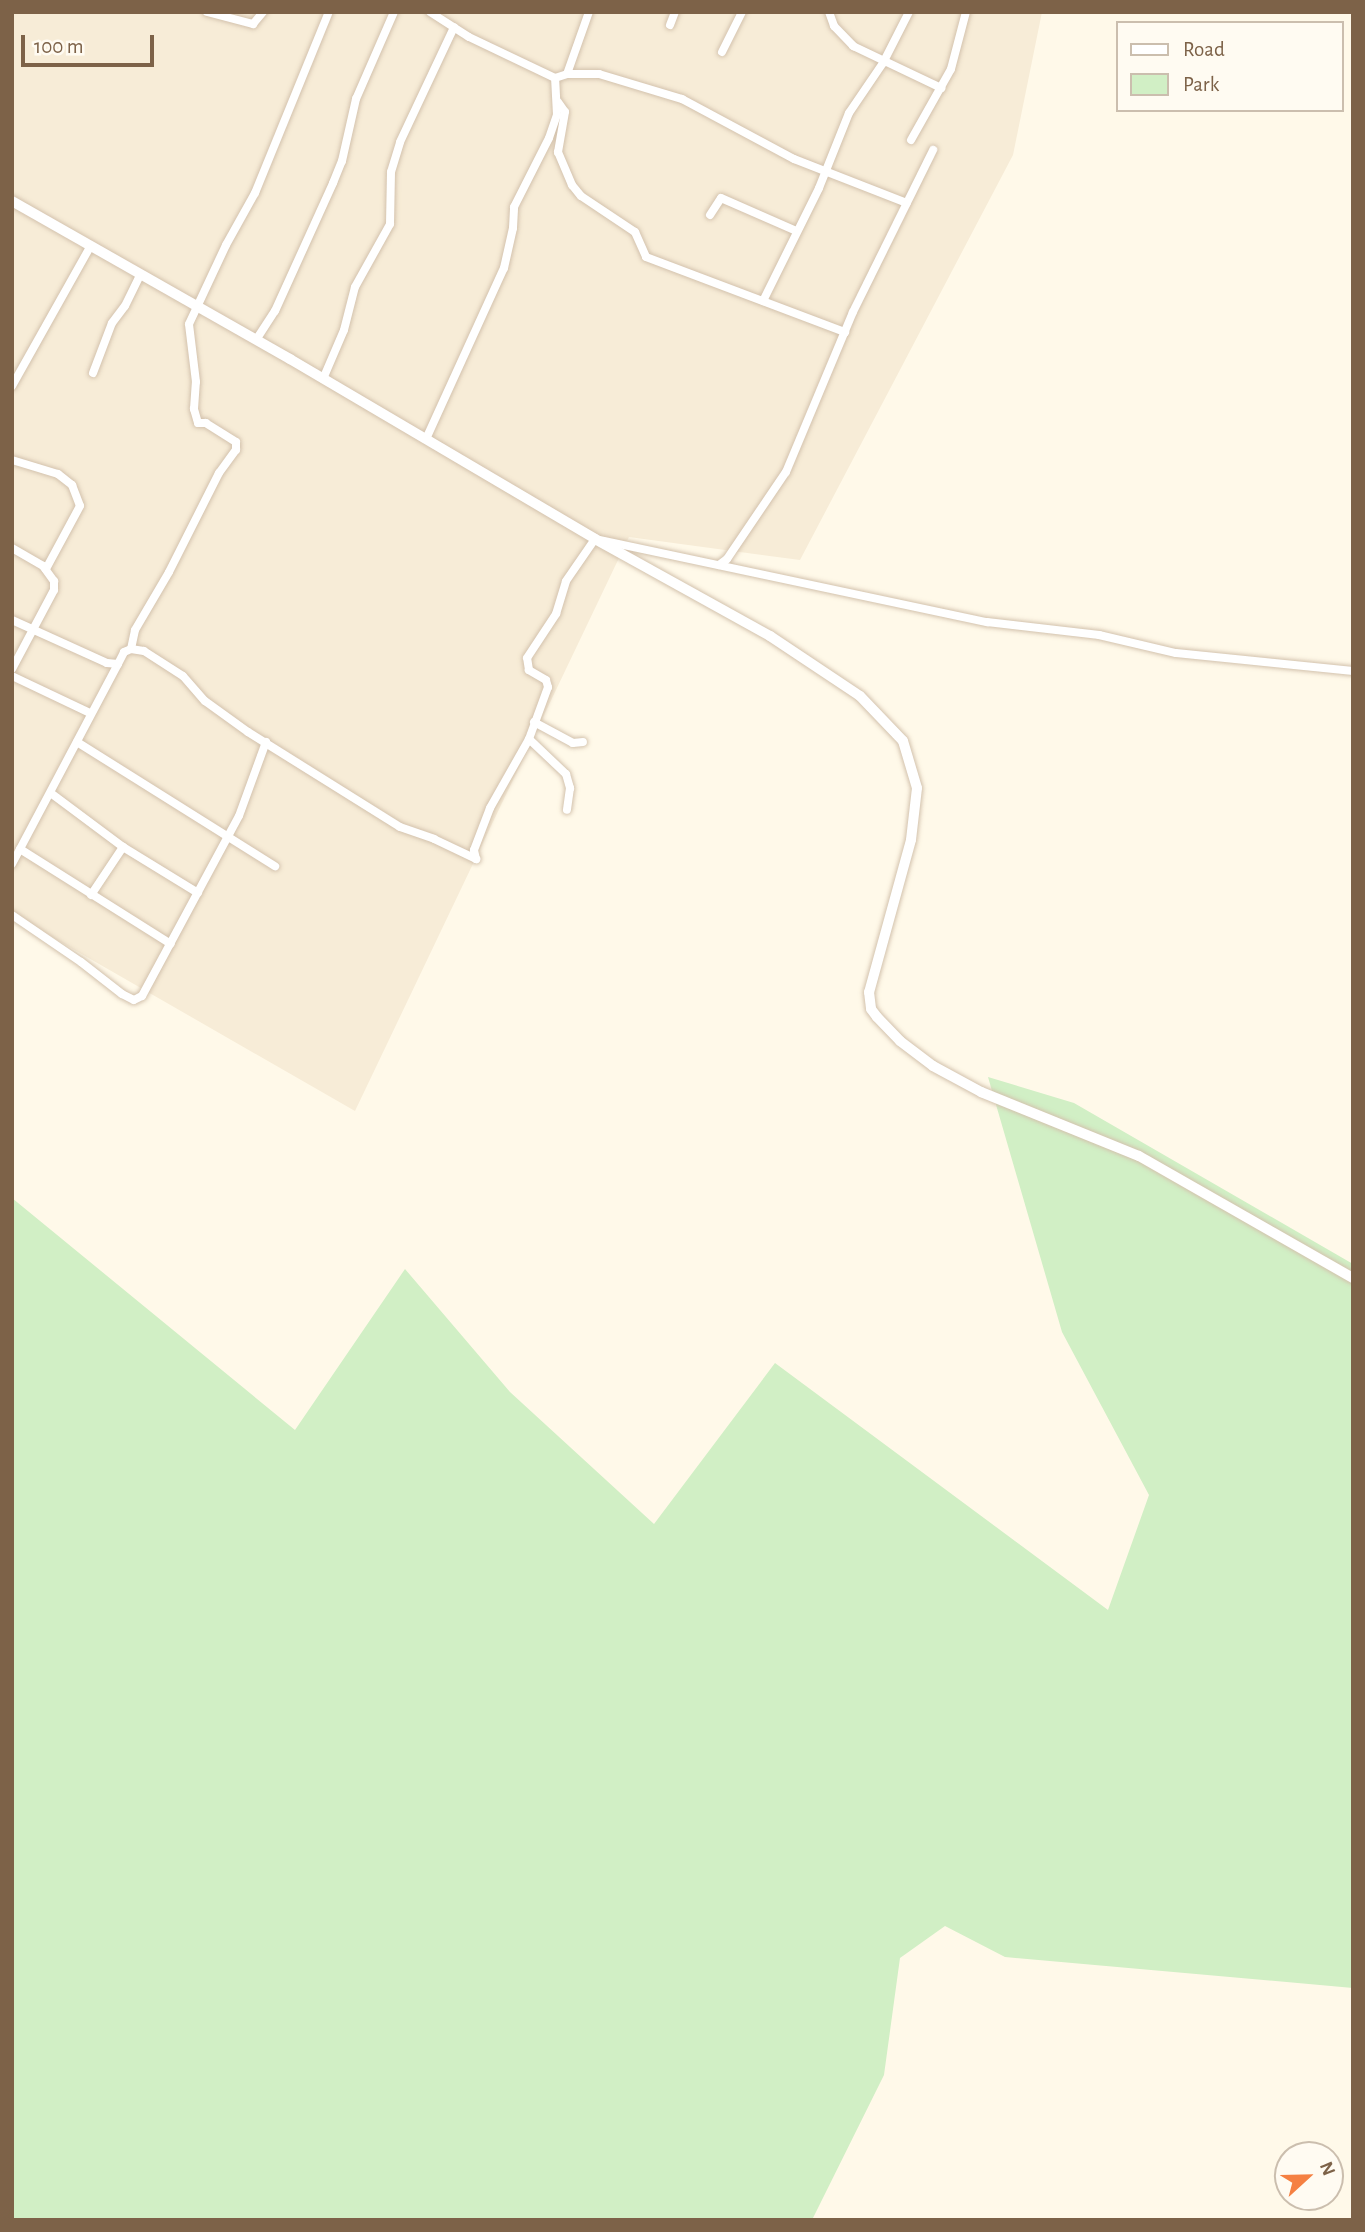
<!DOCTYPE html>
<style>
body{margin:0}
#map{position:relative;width:1365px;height:2232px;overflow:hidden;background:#fff9e9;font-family:"Alegreya Sans",sans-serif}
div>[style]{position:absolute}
.residential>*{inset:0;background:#f7ecd7}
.green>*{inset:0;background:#d1efc5}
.stream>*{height:2.5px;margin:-1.25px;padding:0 1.25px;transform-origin:1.25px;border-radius:1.25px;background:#badeec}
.roads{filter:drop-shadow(0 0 2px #d3c2ad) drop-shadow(0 0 2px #d3c2ad)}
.street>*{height:8px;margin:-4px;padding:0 4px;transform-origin:4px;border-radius:4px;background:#fff}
.secondary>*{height:10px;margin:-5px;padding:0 5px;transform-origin:5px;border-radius:5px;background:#fff}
span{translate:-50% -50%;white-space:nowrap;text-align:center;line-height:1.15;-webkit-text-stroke:5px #fffbf2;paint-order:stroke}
.frame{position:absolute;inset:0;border:14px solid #7d6248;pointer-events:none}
.legend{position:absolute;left:1116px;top:21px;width:228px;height:91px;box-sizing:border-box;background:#fffbf2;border:2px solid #cbbeae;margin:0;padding:9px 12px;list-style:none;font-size:21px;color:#7d6248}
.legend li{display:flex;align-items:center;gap:14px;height:35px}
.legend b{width:35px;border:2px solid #cbbeae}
.north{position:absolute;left:1274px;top:2141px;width:70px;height:70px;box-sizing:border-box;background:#fffbf2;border:2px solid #cbbeae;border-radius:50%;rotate:68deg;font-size:19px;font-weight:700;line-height:28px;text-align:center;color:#7d6248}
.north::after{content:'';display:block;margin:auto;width:24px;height:32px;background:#f58042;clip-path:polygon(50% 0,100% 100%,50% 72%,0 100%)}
.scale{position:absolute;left:21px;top:35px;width:133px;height:32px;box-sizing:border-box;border:4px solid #7d6248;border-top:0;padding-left:9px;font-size:21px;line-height:24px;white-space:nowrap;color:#7d6248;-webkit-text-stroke:5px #fffbf2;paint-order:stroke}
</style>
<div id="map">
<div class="residential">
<div style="clip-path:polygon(12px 12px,1042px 12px,1013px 155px,800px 560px,629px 537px,355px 1111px,12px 914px)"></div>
</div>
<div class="green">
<div style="clip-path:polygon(988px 1077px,1074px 1103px,1353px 1264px,1353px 1988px,1005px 1957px,945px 1926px,900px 1958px,884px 2075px,812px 2220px,12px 2220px,12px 1198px,295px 1430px,405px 1269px,510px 1392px,654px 1524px,775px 1363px,1108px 1610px,1149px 1495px,1062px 1332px)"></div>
</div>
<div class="stream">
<div style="left:12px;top:2219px;width:1px;rotate:45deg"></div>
</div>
<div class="roads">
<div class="street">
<div style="left:207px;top:12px;width:48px;rotate:14.6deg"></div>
<div style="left:253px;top:24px;width:16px;rotate:-50deg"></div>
<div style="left:430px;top:12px;width:46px;rotate:32.7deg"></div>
<div style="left:469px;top:37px;width:95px;rotate:25.5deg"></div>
<div style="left:555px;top:78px;width:13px;rotate:-18deg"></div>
<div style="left:567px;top:74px;width:66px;rotate:-70.5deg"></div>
<div style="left:829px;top:12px;width:15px;rotate:70deg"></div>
<div style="left:834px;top:26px;width:28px;rotate:46deg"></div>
<div style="left:853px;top:46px;width:98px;rotate:25.5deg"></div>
<div style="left:670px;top:25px;width:14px;rotate:-69deg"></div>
<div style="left:722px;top:52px;width:45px;rotate:-63.4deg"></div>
<div style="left:567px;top:74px;width:32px"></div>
<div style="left:599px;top:74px;width:87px;rotate:16.8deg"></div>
<div style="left:682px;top:99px;width:127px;rotate:28.2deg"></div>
<div style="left:794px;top:159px;width:121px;rotate:21.3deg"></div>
<div style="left:558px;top:102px;width:12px;rotate:55deg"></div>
<div style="left:565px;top:112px;width:41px;rotate:99.9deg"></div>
<div style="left:558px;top:152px;width:36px;rotate:67deg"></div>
<div style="left:572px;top:185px;width:14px;rotate:51deg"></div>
<div style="left:581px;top:196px;width:65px;rotate:33.7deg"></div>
<div style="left:635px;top:232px;width:27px;rotate:66deg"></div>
<div style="left:646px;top:257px;width:213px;rotate:20.7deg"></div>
<div style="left:911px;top:140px;width:81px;rotate:-60.6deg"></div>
<div style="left:951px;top:69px;width:59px;rotate:-75.3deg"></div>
<div style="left:710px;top:215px;width:20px;rotate:-57deg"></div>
<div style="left:721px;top:198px;width:82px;rotate:23.7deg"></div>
<div style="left:763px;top:301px;width:126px;rotate:-63.6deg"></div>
<div style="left:819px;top:188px;width:81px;rotate:-68.2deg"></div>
<div style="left:849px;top:113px;width:60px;rotate:-55.8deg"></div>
<div style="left:883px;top:63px;width:57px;rotate:-63deg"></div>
<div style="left:256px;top:340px;width:35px;rotate:-57deg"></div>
<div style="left:275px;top:311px;width:141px;rotate:-65.6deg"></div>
<div style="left:333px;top:183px;width:24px;rotate:-68deg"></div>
<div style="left:342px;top:161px;width:64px;rotate:-77.3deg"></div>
<div style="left:356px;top:99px;width:95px;rotate:-66.4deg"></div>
<div style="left:93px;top:373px;width:53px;rotate:-69.2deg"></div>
<div style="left:112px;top:323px;width:21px;rotate:-53deg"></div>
<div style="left:125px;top:306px;width:34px;rotate:-64deg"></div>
<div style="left:323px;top:379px;width:53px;rotate:-66.8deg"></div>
<div style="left:344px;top:330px;width:44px;rotate:-75.7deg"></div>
<div style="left:355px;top:287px;width:72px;rotate:-60.9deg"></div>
<div style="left:390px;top:224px;width:52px;rotate:-88.9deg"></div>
<div style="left:391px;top:172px;width:31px;rotate:-73deg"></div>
<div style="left:400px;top:142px;width:127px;rotate:-64.8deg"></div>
<div style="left:12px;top:386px;width:159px;rotate:-60.7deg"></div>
<div style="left:426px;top:439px;width:188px;rotate:-65.5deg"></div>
<div style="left:504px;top:268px;width:41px;rotate:-77.3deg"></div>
<div style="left:513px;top:228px;width:21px;rotate:-87deg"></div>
<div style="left:514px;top:207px;width:77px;rotate:-63.1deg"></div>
<div style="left:549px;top:138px;width:24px;rotate:-71deg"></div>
<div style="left:557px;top:115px;width:37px;rotate:-93deg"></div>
<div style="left:12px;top:460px;width:48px;rotate:16.9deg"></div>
<div style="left:58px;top:474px;width:18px;rotate:38deg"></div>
<div style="left:72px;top:485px;width:22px;rotate:69deg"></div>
<div style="left:80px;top:506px;width:72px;rotate:118.4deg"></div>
<div style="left:12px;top:548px;width:36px;rotate:30deg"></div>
<div style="left:43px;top:566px;width:19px;rotate:54deg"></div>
<div style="left:54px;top:581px;width:9px;rotate:90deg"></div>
<div style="left:54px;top:590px;width:89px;rotate:118deg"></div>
<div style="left:719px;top:565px;width:10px;rotate:-37deg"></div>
<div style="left:727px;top:559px;width:105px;rotate:-55.9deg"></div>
<div style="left:786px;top:472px;width:173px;rotate:-67.3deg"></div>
<div style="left:853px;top:312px;width:181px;rotate:-63.7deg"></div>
<div style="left:12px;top:620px;width:104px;rotate:24.4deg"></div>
<div style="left:107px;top:663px;width:11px;rotate:5deg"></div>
<div style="left:118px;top:664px;width:13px;rotate:-63deg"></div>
<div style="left:124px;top:652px;width:8px;rotate:-23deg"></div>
<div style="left:131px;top:649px;width:13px;rotate:9deg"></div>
<div style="left:144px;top:651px;width:46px;rotate:32.7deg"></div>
<div style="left:183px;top:676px;width:33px;rotate:49deg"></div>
<div style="left:205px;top:701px;width:53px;rotate:35.8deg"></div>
<div style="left:248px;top:732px;width:179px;rotate:32deg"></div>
<div style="left:400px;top:827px;width:36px;rotate:19deg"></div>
<div style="left:434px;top:839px;width:47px;rotate:25.5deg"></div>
<div style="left:131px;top:649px;width:19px;rotate:-78deg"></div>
<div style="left:135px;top:630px;width:67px;rotate:-59.6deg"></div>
<div style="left:169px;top:572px;width:111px;rotate:-63.2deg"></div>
<div style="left:219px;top:473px;width:29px;rotate:-54deg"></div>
<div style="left:236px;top:450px;width:8px;rotate:-90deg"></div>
<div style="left:236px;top:442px;width:36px;rotate:-148deg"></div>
<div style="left:206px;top:423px;width:8px;rotate:180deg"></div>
<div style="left:198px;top:423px;width:15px;rotate:-106deg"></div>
<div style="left:194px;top:409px;width:27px;rotate:-86deg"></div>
<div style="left:196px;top:382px;width:58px;rotate:-96.9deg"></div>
<div style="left:189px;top:324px;width:87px;rotate:-64.9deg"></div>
<div style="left:226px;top:245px;width:60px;rotate:-60.9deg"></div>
<div style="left:255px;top:193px;width:196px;rotate:-67.8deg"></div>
<div style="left:12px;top:676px;width:86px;rotate:25.4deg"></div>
<div style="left:534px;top:722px;width:44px;rotate:28.3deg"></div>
<div style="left:573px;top:743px;width:10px;rotate:-6deg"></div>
<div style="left:529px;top:739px;width:51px;rotate:43.4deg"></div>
<div style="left:566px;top:774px;width:15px;rotate:74deg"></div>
<div style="left:570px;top:788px;width:22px;rotate:98deg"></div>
<div style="left:77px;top:742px;width:234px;rotate:32.1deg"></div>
<div style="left:52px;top:794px;width:89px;rotate:36.7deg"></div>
<div style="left:123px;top:847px;width:88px;rotate:31.5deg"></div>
<div style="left:20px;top:849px;width:178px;rotate:32.2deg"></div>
<div style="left:476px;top:859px;width:9px;rotate:-103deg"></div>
<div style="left:474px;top:850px;width:45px;rotate:-69.1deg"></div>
<div style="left:490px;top:808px;width:79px;rotate:-60.5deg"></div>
<div style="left:529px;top:739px;width:55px;rotate:-69.9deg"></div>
<div style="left:548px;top:687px;width:7px;rotate:-106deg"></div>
<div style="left:546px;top:680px;width:20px;rotate:-150deg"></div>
<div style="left:529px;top:670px;width:12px;rotate:-99deg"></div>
<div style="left:527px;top:658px;width:53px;rotate:-56.6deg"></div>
<div style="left:556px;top:614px;width:34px;rotate:-73deg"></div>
<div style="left:566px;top:581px;width:51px;rotate:-55.4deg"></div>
<div style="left:595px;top:539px;width:401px;rotate:12deg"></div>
<div style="left:987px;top:622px;width:113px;rotate:6.6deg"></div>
<div style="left:1099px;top:635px;width:79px;rotate:13.2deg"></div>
<div style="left:1176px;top:653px;width:178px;rotate:5.8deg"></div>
<div style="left:12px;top:864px;width:226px;rotate:-62.1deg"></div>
<div style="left:91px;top:895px;width:58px;rotate:-56.3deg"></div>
<div style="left:12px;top:915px;width:83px;rotate:34.3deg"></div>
<div style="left:81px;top:962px;width:52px;rotate:38deg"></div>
<div style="left:122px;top:994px;width:13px;rotate:27deg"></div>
<div style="left:134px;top:1000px;width:9px;rotate:-27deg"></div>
<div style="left:142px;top:996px;width:204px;rotate:-61.7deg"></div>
<div style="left:239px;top:816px;width:79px;rotate:-70deg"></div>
</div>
<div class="secondary">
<div style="left:12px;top:201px;width:320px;rotate:29.6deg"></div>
<div style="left:290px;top:359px;width:354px;rotate:30.5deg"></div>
<div style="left:595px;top:539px;width:200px;rotate:29deg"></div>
<div style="left:770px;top:636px;width:108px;rotate:33.7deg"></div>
<div style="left:860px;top:696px;width:62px;rotate:46.3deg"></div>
<div style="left:903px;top:741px;width:49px;rotate:73.4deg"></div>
<div style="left:917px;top:788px;width:52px;rotate:96.6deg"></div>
<div style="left:911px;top:840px;width:158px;rotate:105.4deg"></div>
<div style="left:869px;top:992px;width:17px;rotate:83deg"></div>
<div style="left:871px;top:1009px;width:10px;rotate:53deg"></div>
<div style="left:877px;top:1017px;width:33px;rotate:46deg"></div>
<div style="left:900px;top:1041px;width:41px;rotate:37.1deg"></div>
<div style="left:933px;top:1066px;width:55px;rotate:28.4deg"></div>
<div style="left:981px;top:1092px;width:170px;rotate:22.1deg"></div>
<div style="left:1139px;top:1156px;width:246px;rotate:29.7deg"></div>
</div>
</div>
<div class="frame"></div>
<ul class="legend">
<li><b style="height:9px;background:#fff"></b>Road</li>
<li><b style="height:19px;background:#d1efc5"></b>Park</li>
</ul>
<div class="north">N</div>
<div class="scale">100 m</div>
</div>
